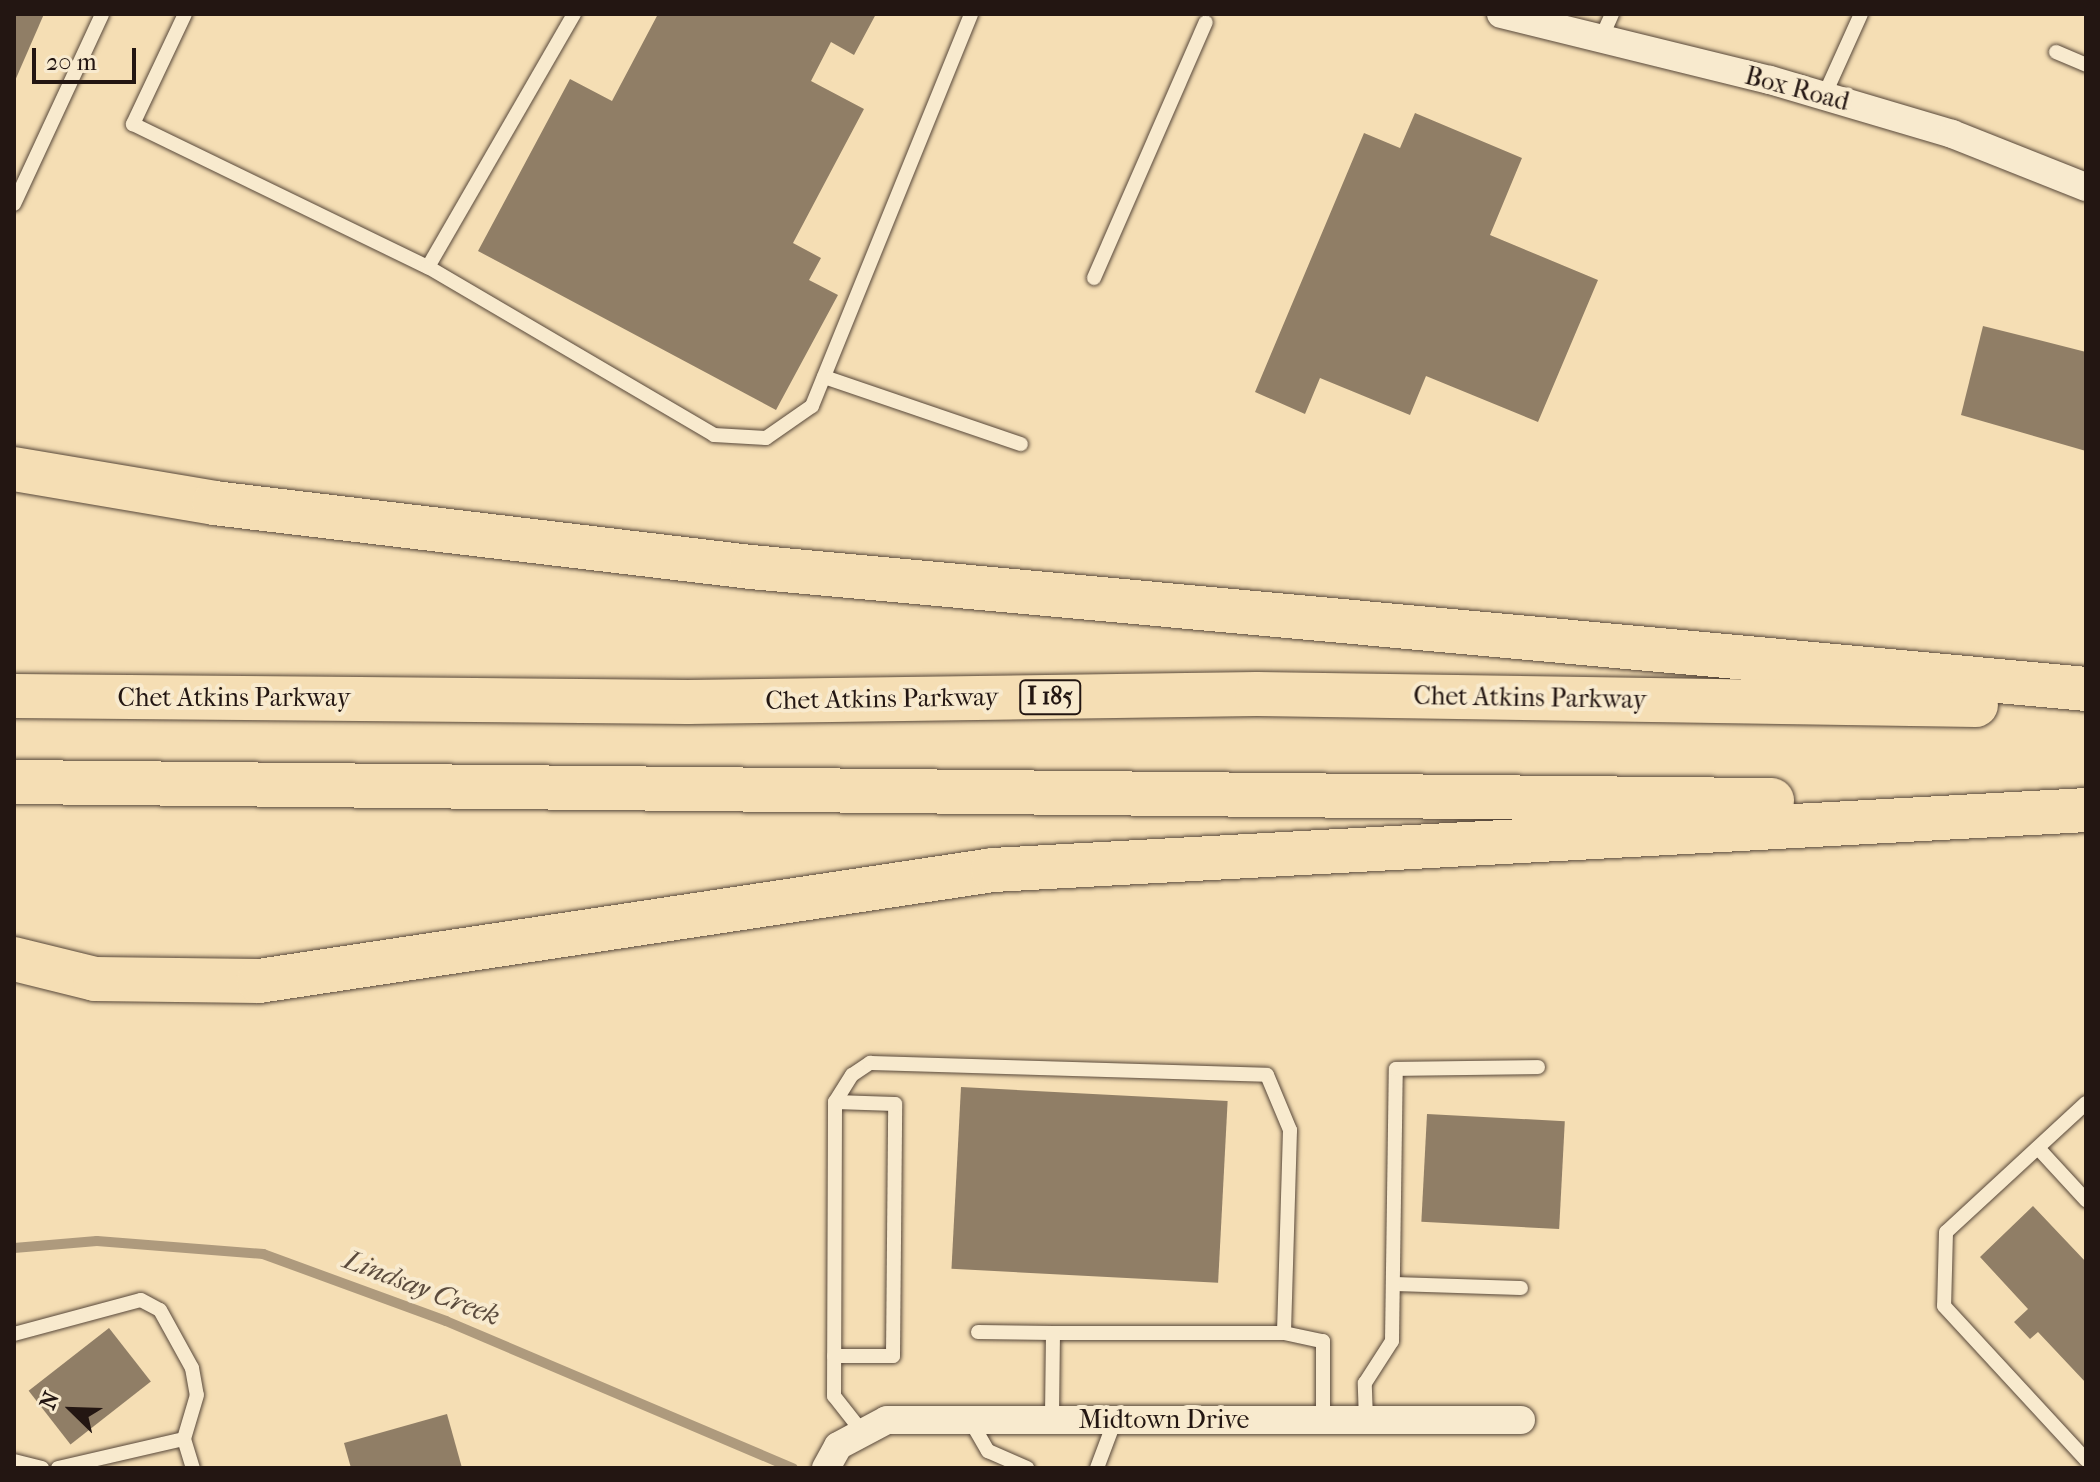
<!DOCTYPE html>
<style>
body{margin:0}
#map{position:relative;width:2100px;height:1482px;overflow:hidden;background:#f5deb4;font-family:"IM FELL French Canon",serif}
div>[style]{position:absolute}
.stream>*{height:10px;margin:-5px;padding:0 5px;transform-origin:5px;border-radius:5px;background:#ae9a7d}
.building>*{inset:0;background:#907e66;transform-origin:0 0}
.roads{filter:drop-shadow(0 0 2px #58483a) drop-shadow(0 0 2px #58483a)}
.service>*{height:14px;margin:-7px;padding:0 7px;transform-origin:7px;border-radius:7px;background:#f8eace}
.minor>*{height:28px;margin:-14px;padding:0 14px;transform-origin:14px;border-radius:14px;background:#f8eace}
.motorway>*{height:44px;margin:-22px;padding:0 22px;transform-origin:22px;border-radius:22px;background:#f5deb4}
span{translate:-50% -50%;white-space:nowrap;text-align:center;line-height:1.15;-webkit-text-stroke:8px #f8eace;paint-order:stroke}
.shield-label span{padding:2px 6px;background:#f8eace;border:2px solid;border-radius:6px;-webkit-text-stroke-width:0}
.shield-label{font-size:24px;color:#231612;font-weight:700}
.street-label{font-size:26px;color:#231612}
.water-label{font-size:28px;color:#5b4b3d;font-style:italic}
.frame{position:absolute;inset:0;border:16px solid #231612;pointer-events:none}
.north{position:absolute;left:32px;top:1370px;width:80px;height:80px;-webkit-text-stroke:6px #f8eace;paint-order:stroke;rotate:293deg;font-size:22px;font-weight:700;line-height:32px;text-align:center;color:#231612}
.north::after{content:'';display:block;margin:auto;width:28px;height:36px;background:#231612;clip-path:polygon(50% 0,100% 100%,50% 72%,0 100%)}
.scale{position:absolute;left:32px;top:48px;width:104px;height:36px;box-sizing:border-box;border:4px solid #231612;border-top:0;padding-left:10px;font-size:24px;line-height:28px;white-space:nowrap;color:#231612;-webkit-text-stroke:6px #f8eace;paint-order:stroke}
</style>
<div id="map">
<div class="stream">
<div style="left:14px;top:1248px;width:83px;rotate:-4.8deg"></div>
<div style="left:97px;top:1241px;width:167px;rotate:4.5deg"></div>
<div style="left:263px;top:1254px;width:195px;rotate:20.1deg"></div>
<div style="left:446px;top:1321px;width:377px;rotate:23deg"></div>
</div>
<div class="building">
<div style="clip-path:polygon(14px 14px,44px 14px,14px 83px)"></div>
<div style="clip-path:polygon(658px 14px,876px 14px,854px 55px,831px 42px,811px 81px,864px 109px,793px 243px,821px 258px,809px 280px,838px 295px,776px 410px,478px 251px,570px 79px,612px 101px)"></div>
<div style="clip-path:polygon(1415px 113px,1522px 158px,1490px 235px,1598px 280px,1538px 422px,1426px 376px,1410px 415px,1320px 378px,1305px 414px,1255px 392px,1364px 133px,1400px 148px)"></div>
<div style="clip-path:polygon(1983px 326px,2086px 352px,2086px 451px,1961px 415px)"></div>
<div style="left:961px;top:1087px;width:267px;height:182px;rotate:3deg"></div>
<div style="left:1427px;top:1114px;width:138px;height:108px;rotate:3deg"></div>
<div style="clip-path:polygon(2033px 1206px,2086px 1262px,2086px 1383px,2038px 1332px,2030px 1339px,2014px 1322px,2028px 1309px,1980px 1257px)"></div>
<div style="left:109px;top:1328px;width:68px;height:102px;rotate:52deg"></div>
<div style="clip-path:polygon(447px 1414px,462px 1468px,351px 1468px,344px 1443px)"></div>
</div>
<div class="roads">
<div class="service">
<div style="left:185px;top:14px;width:122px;rotate:115.3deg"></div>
<div style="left:133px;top:124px;width:328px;rotate:25.9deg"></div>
<div style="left:428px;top:267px;width:292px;rotate:-60deg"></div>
<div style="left:1600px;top:41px;width:30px;rotate:-66deg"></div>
<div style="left:2056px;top:52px;width:33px;rotate:23deg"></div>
<div style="left:1824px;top:96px;width:90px;rotate:-65.7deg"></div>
<div style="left:14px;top:204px;width:209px;rotate:-65.1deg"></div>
<div style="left:428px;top:267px;width:332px;rotate:30.4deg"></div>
<div style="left:714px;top:435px;width:52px;rotate:3.3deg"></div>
<div style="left:766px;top:438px;width:56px;rotate:-34.8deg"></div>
<div style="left:812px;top:406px;width:423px;rotate:-67.9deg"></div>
<div style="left:1094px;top:278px;width:279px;rotate:-66.4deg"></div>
<div style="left:824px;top:377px;width:208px;rotate:18.8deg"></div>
<div style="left:2086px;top:1103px;width:190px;rotate:137.3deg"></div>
<div style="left:1946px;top:1232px;width:74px;rotate:91.5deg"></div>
<div style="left:1944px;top:1306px;width:209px;rotate:47.3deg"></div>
<div style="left:2038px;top:1148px;width:71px;rotate:47.3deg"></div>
<div style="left:1394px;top:1284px;width:127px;rotate:1.8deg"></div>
<div style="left:978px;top:1332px;width:75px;rotate:0.8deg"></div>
<div style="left:1284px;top:1333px;width:40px;rotate:12deg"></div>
<div style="left:1323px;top:1341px;width:79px;rotate:90deg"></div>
<div style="left:14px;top:1334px;width:131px;rotate:-15deg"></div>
<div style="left:141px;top:1300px;width:21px;rotate:28deg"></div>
<div style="left:160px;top:1310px;width:66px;rotate:61.1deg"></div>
<div style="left:192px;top:1368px;width:27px;rotate:80deg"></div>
<div style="left:197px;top:1395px;width:46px;rotate:106.5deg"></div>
<div style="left:184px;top:1439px;width:30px;rotate:73deg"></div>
<div style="left:834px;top:1356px;width:59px"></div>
<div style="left:893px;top:1356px;width:252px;rotate:-89.5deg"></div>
<div style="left:895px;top:1104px;width:60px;rotate:-178.1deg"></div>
<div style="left:970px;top:1420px;width:36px;rotate:60deg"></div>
<div style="left:988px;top:1451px;width:43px;rotate:23.6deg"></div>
<div style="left:1366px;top:1420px;width:37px;rotate:-92deg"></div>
<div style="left:1365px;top:1383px;width:50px;rotate:-57.3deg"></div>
<div style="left:1392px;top:1341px;width:272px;rotate:-89.2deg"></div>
<div style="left:1396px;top:1069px;width:142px;rotate:-0.8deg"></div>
<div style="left:860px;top:1429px;width:42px;rotate:-128.2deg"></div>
<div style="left:834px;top:1396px;width:294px;rotate:-89.8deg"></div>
<div style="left:835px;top:1102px;width:32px;rotate:-58deg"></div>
<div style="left:852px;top:1075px;width:22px;rotate:-34deg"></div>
<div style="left:870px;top:1063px;width:397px;rotate:1.7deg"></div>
<div style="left:1267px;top:1075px;width:60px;rotate:67.3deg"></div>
<div style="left:1290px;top:1130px;width:203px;rotate:91.7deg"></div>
<div style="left:1284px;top:1333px;width:231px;rotate:180deg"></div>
<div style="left:1053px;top:1333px;width:87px;rotate:90.7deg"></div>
<div style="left:14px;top:1461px;width:29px;rotate:14deg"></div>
<div style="left:58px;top:1468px;width:129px;rotate:-13deg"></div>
<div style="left:1097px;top:1468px;width:51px;rotate:-69.4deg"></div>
</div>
<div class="minor">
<div style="left:1501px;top:14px;width:277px;rotate:13.8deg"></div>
<div style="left:1770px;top:80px;width:190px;rotate:16.5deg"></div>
<div style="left:1952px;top:134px;width:144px;rotate:21.6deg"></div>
<div style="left:826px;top:1468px;width:25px;rotate:-61deg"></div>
<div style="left:838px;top:1446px;width:55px;rotate:-28deg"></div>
<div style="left:887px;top:1420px;width:634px"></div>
</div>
<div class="motorway">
<div style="left:14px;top:469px;width:203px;rotate:9.6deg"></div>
<div style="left:214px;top:503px;width:541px;rotate:6.8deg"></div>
<div style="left:751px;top:567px;width:1341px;rotate:5.22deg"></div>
<div style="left:14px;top:696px;width:674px;rotate:0.51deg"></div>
<div style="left:688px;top:702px;width:569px;rotate:-0.81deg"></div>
<div style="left:1257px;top:694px;width:719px;rotate:0.88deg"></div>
<div style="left:14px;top:782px;width:1758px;rotate:0.59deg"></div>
<div style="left:14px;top:959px;width:83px;rotate:13.9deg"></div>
<div style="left:95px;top:979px;width:164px;rotate:0.7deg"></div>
<div style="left:259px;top:981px;width:742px;rotate:-8.6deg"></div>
<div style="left:993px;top:870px;width:1095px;rotate:-3.14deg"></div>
</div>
</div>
<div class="shield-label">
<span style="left:1050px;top:697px">I 185</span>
</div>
<div class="street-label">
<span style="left:1797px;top:89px;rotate:15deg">Box Road</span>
<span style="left:234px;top:698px">Chet Atkins Parkway</span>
<span style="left:1530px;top:698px;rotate:1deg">Chet Atkins Parkway</span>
<span style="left:882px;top:699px;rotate:-1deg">Chet Atkins Parkway</span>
<span style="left:1164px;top:1420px">Midtown Drive</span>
</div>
<div class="water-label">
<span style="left:422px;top:1288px;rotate:21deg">Lindsay Creek</span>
</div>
<div class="frame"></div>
<div class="north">N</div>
<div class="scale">20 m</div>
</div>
